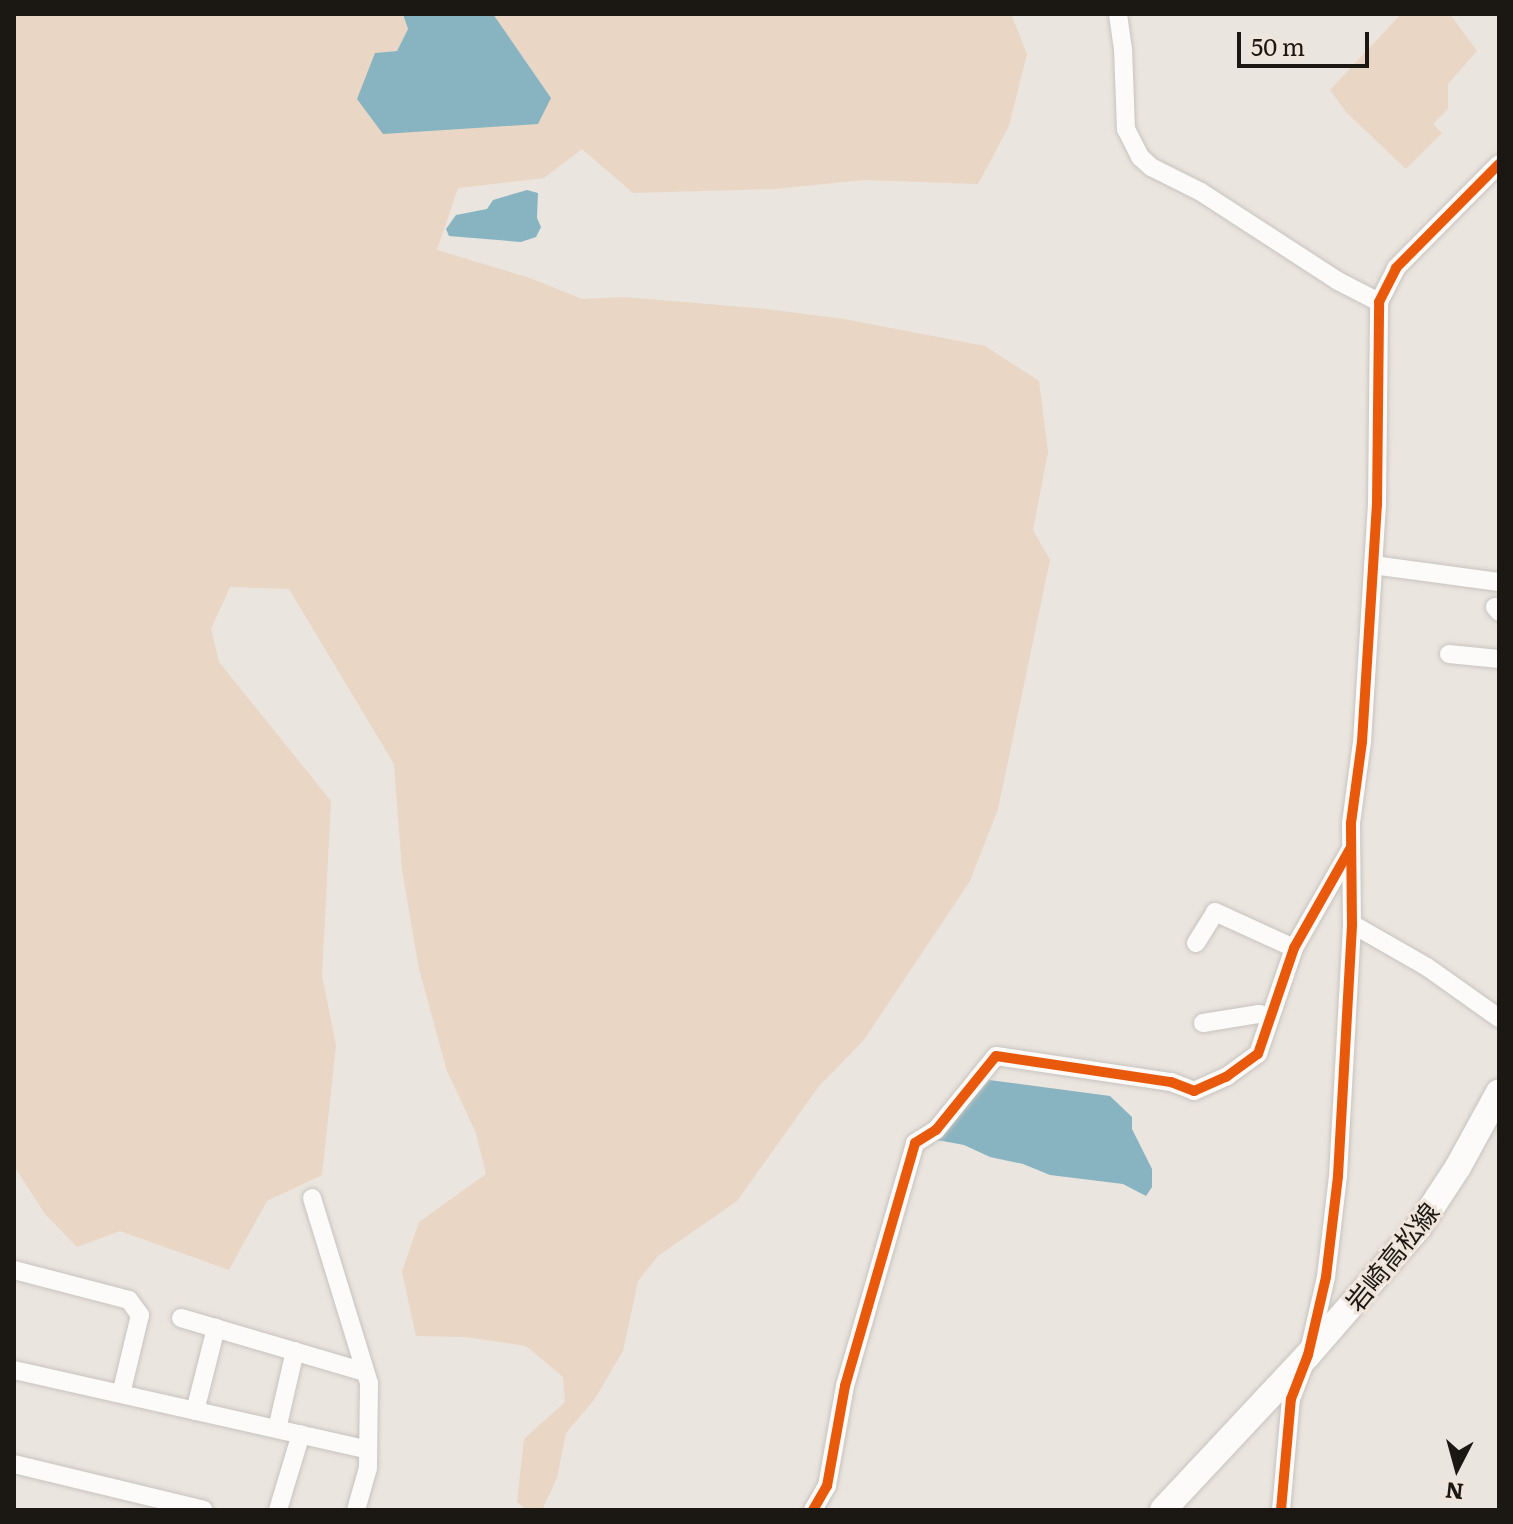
<!DOCTYPE html>
<meta charset="utf-8">
<style>
body{margin:0}
#map{position:relative;width:1513px;height:1524px;overflow:hidden;background:#ebe5df;font-family:Literata,"Noto Sans JP",serif}
div>[style]{position:absolute}
.green>*{inset:0;background:#e9d6c4}
.water>*{inset:0;background:#88b3c1}
.roads{filter:drop-shadow(0 0 2px #c7c3be) drop-shadow(0 0 2px #c7c3be)}
.street>*{height:18px;margin:-9px;padding:0 9px;transform-origin:9px;border-radius:9px;background:#fcfbfa}
.secondary>*{height:26px;margin:-13px;padding:0 13px;transform-origin:13px;border-radius:13px;background:#fcfbfa}
.cycleway>*{height:10px;margin:-5px;padding:0 5px;transform-origin:5px;border-radius:5px;background:#e8590c}
span{translate:-50% -50%;white-space:nowrap;text-align:center;line-height:1.15;-webkit-text-stroke:6px #f0e5da;paint-order:stroke}
.street-label{font-size:26px;color:#1b1814}
.frame{position:absolute;inset:0;border:16px solid #1b1814;pointer-events:none}
.north{position:absolute;left:1417px;top:1428px;width:80px;height:80px;-webkit-text-stroke:6px #f0e5da;paint-order:stroke;rotate:186deg;font-size:22px;font-weight:700;line-height:32px;text-align:center;color:#1b1814}
.north::after{content:'';display:block;margin:auto;width:28px;height:36px;background:#1b1814;clip-path:polygon(50% 0,100% 100%,50% 72%,0 100%)}
.scale{position:absolute;left:1237px;top:32px;width:132px;height:36px;box-sizing:border-box;border:4px solid #1b1814;border-top:0;padding-left:10px;font-size:24px;line-height:28px;white-space:nowrap;color:#1b1814;-webkit-text-stroke:6px #f0e5da;paint-order:stroke}
</style>
<div id="map">
<div class="green">
<div style="clip-path:polygon(14px 14px,403px 14px,408px 29px,397px 51px,375px 53px,551px 98px,493px 14px,1011px 14px,1027px 54px,1009px 126px,978px 184px,864px 180px,774px 189px,633px 193px,582px 149px,544px 178px,458px 188px,437px 250px,530px 278px,582px 299px,624px 297px,766px 309px,844px 319px,985px 346px,1039px 381px,1048px 452px,1033px 530px,1050px 560px,998px 809px,970px 881px,863px 1041px,819px 1086px,737px 1201px,658px 1256px,638px 1281px,623px 1351px,594px 1400px,566px 1433px,557px 1478px,542px 1510px,527px 1510px,517px 1502px,524px 1439px,565px 1402px,563px 1377px,526px 1346px,466px 1337px,416px 1336px,402px 1272px,419px 1222px,486px 1174px,476px 1133px,447px 1071px,419px 969px,402px 870px,394px 764px,289px 589px,230px 587px,211px 629px,219px 662px,331px 801px,322px 976px,336px 1045px,322px 1175px,267px 1201px,229px 1270px,120px 1231px,77px 1247px,45px 1214px,14px 1166px)"></div>
<div style="clip-path:polygon(1401px 14px,1450px 14px,1477px 51px,1448px 84px,1448px 109px,1433px 124px,1442px 133px,1406px 169px,1347px 113px,1330px 90px)"></div>
</div>
<div class="water">
<div style="clip-path:polygon(403px 14px,493px 14px,551px 98px,538px 124px,383px 134px,357px 99px,375px 53px,397px 51px,408px 29px)"></div>
<div style="clip-path:polygon(527px 190px,538px 193px,537px 218px,541px 227px,536px 237px,521px 242px,449px 236px,446px 229px,456px 215px,487px 209px,493px 200px)"></div>
<div style="clip-path:polygon(989px 1080px,1110px 1096px,1132px 1117px,1132px 1129px,1152px 1169px,1152px 1187px,1146px 1196px,1123px 1184px,1050px 1175px,1023px 1164px,990px 1157px,964px 1145px,937px 1140px)"></div>
</div>
<div class="roads">
<div class="street">
<div style="left:1118px;top:14px;width:34px;rotate:82deg"></div>
<div style="left:1123px;top:48px;width:81px;rotate:87.9deg"></div>
<div style="left:1126px;top:129px;width:31px;rotate:63deg"></div>
<div style="left:1140px;top:157px;width:15px;rotate:42deg"></div>
<div style="left:1151px;top:167px;width:56px;rotate:26.6deg"></div>
<div style="left:1201px;top:192px;width:163px;rotate:33deg"></div>
<div style="left:1338px;top:281px;width:46px;rotate:27.1deg"></div>
<div style="left:1373px;top:565px;width:127px;rotate:7.7deg"></div>
<div style="left:1495px;top:607px;width:6px;rotate:51deg"></div>
<div style="left:1449px;top:654px;width:50px;rotate:5.7deg"></div>
<div style="left:1352px;top:924px;width:86px;rotate:29.8deg"></div>
<div style="left:1427px;top:967px;width:88px;rotate:35.3deg"></div>
<div style="left:1196px;top:943px;width:36px;rotate:-58deg"></div>
<div style="left:1215px;top:912px;width:87px;rotate:24.5deg"></div>
<div style="left:1203px;top:1023px;width:57px;rotate:-9.1deg"></div>
<div style="left:1259px;top:1014px;width:11px;rotate:15deg"></div>
<div style="left:312px;top:1198px;width:194px;rotate:72.9deg"></div>
<div style="left:369px;top:1383px;width:85px;rotate:90.7deg"></div>
<div style="left:368px;top:1468px;width:44px;rotate:105.9deg"></div>
<div style="left:14px;top:1270px;width:119px;rotate:14.6deg"></div>
<div style="left:129px;top:1300px;width:19px;rotate:54deg"></div>
<div style="left:140px;top:1315px;width:81px;rotate:103.5deg"></div>
<div style="left:181px;top:1318px;width:192px;rotate:16.4deg"></div>
<div style="left:14px;top:1370px;width:363px;rotate:12.7deg"></div>
<div style="left:195px;top:1411px;width:86px;rotate:-75.8deg"></div>
<div style="left:277px;top:1429px;width:80px;rotate:-77deg"></div>
<div style="left:14px;top:1464px;width:195px;rotate:13.6deg"></div>
<div style="left:278px;top:1510px;width:79px;rotate:-73.2deg"></div>
<div style="left:813px;top:1510px;width:28px;rotate:-60deg"></div>
<div style="left:827px;top:1486px;width:102px;rotate:-79.8deg"></div>
<div style="left:845px;top:1386px;width:253px;rotate:-73.9deg"></div>
<div style="left:915px;top:1143px;width:25px;rotate:-32deg"></div>
<div style="left:936px;top:1130px;width:95px;rotate:-51deg"></div>
<div style="left:996px;top:1056px;width:177px;rotate:8.5deg"></div>
<div style="left:1171px;top:1082px;width:25px;rotate:21deg"></div>
<div style="left:1194px;top:1091px;width:35px;rotate:-24deg"></div>
<div style="left:1226px;top:1077px;width:39px;rotate:-36deg"></div>
<div style="left:1258px;top:1054px;width:112px;rotate:-71.2deg"></div>
<div style="left:1294px;top:948px;width:111px;rotate:-60.2deg"></div>
<div style="left:1281px;top:1510px;width:111px;rotate:-84.9deg"></div>
<div style="left:1291px;top:1399px;width:47px;rotate:-68.9deg"></div>
<div style="left:1308px;top:1355px;width:80px;rotate:-77deg"></div>
<div style="left:1326px;top:1277px;width:102px;rotate:-83.2deg"></div>
<div style="left:1338px;top:1176px;width:252px;rotate:-86.8deg"></div>
<div style="left:1352px;top:924px;width:101px;rotate:-90.6deg"></div>
<div style="left:1351px;top:823px;width:82px;rotate:-82.3deg"></div>
<div style="left:1362px;top:742px;width:237px;rotate:-86.4deg"></div>
<div style="left:1377px;top:505px;width:203px;rotate:-89.4deg"></div>
<div style="left:1379px;top:302px;width:38px;rotate:-63deg"></div>
<div style="left:1396px;top:268px;width:146px;rotate:-45.3deg"></div>
</div>
<div class="secondary">
<div style="left:1163px;top:1510px;width:212px;rotate:-46.9deg"></div>
<div style="left:1308px;top:1355px;width:168px;rotate:-49.1deg"></div>
<div style="left:1418px;top:1228px;width:73px;rotate:-56.7deg"></div>
<div style="left:1458px;top:1167px;width:85px;rotate:-61.3deg"></div>
</div>
</div>
<div class="cycleway">
<div style="left:813px;top:1510px;width:28px;rotate:-60deg"></div>
<div style="left:827px;top:1486px;width:102px;rotate:-79.8deg"></div>
<div style="left:845px;top:1386px;width:253px;rotate:-73.9deg"></div>
<div style="left:915px;top:1143px;width:25px;rotate:-32deg"></div>
<div style="left:936px;top:1130px;width:95px;rotate:-51deg"></div>
<div style="left:996px;top:1056px;width:177px;rotate:8.5deg"></div>
<div style="left:1171px;top:1082px;width:25px;rotate:21deg"></div>
<div style="left:1194px;top:1091px;width:35px;rotate:-24deg"></div>
<div style="left:1226px;top:1077px;width:39px;rotate:-36deg"></div>
<div style="left:1258px;top:1054px;width:112px;rotate:-71.2deg"></div>
<div style="left:1294px;top:948px;width:114px;rotate:-60.5deg"></div>
<div style="left:1281px;top:1510px;width:111px;rotate:-84.9deg"></div>
<div style="left:1291px;top:1399px;width:47px;rotate:-68.9deg"></div>
<div style="left:1308px;top:1355px;width:80px;rotate:-77deg"></div>
<div style="left:1326px;top:1277px;width:102px;rotate:-83.2deg"></div>
<div style="left:1338px;top:1176px;width:252px;rotate:-86.8deg"></div>
<div style="left:1352px;top:924px;width:101px;rotate:-90.6deg"></div>
<div style="left:1351px;top:823px;width:82px;rotate:-82.3deg"></div>
<div style="left:1362px;top:742px;width:237px;rotate:-86.4deg"></div>
<div style="left:1377px;top:505px;width:203px;rotate:-89.4deg"></div>
<div style="left:1379px;top:302px;width:38px;rotate:-63deg"></div>
<div style="left:1396px;top:268px;width:146px;rotate:-45.3deg"></div>
</div>
<div class="street-label">
<span style="left:1391px;top:1256px;rotate:-51deg">岩崎高松線</span>
</div>
<div class="frame"></div>
<div class="north">N</div>
<div class="scale">50 m</div>
</div>
